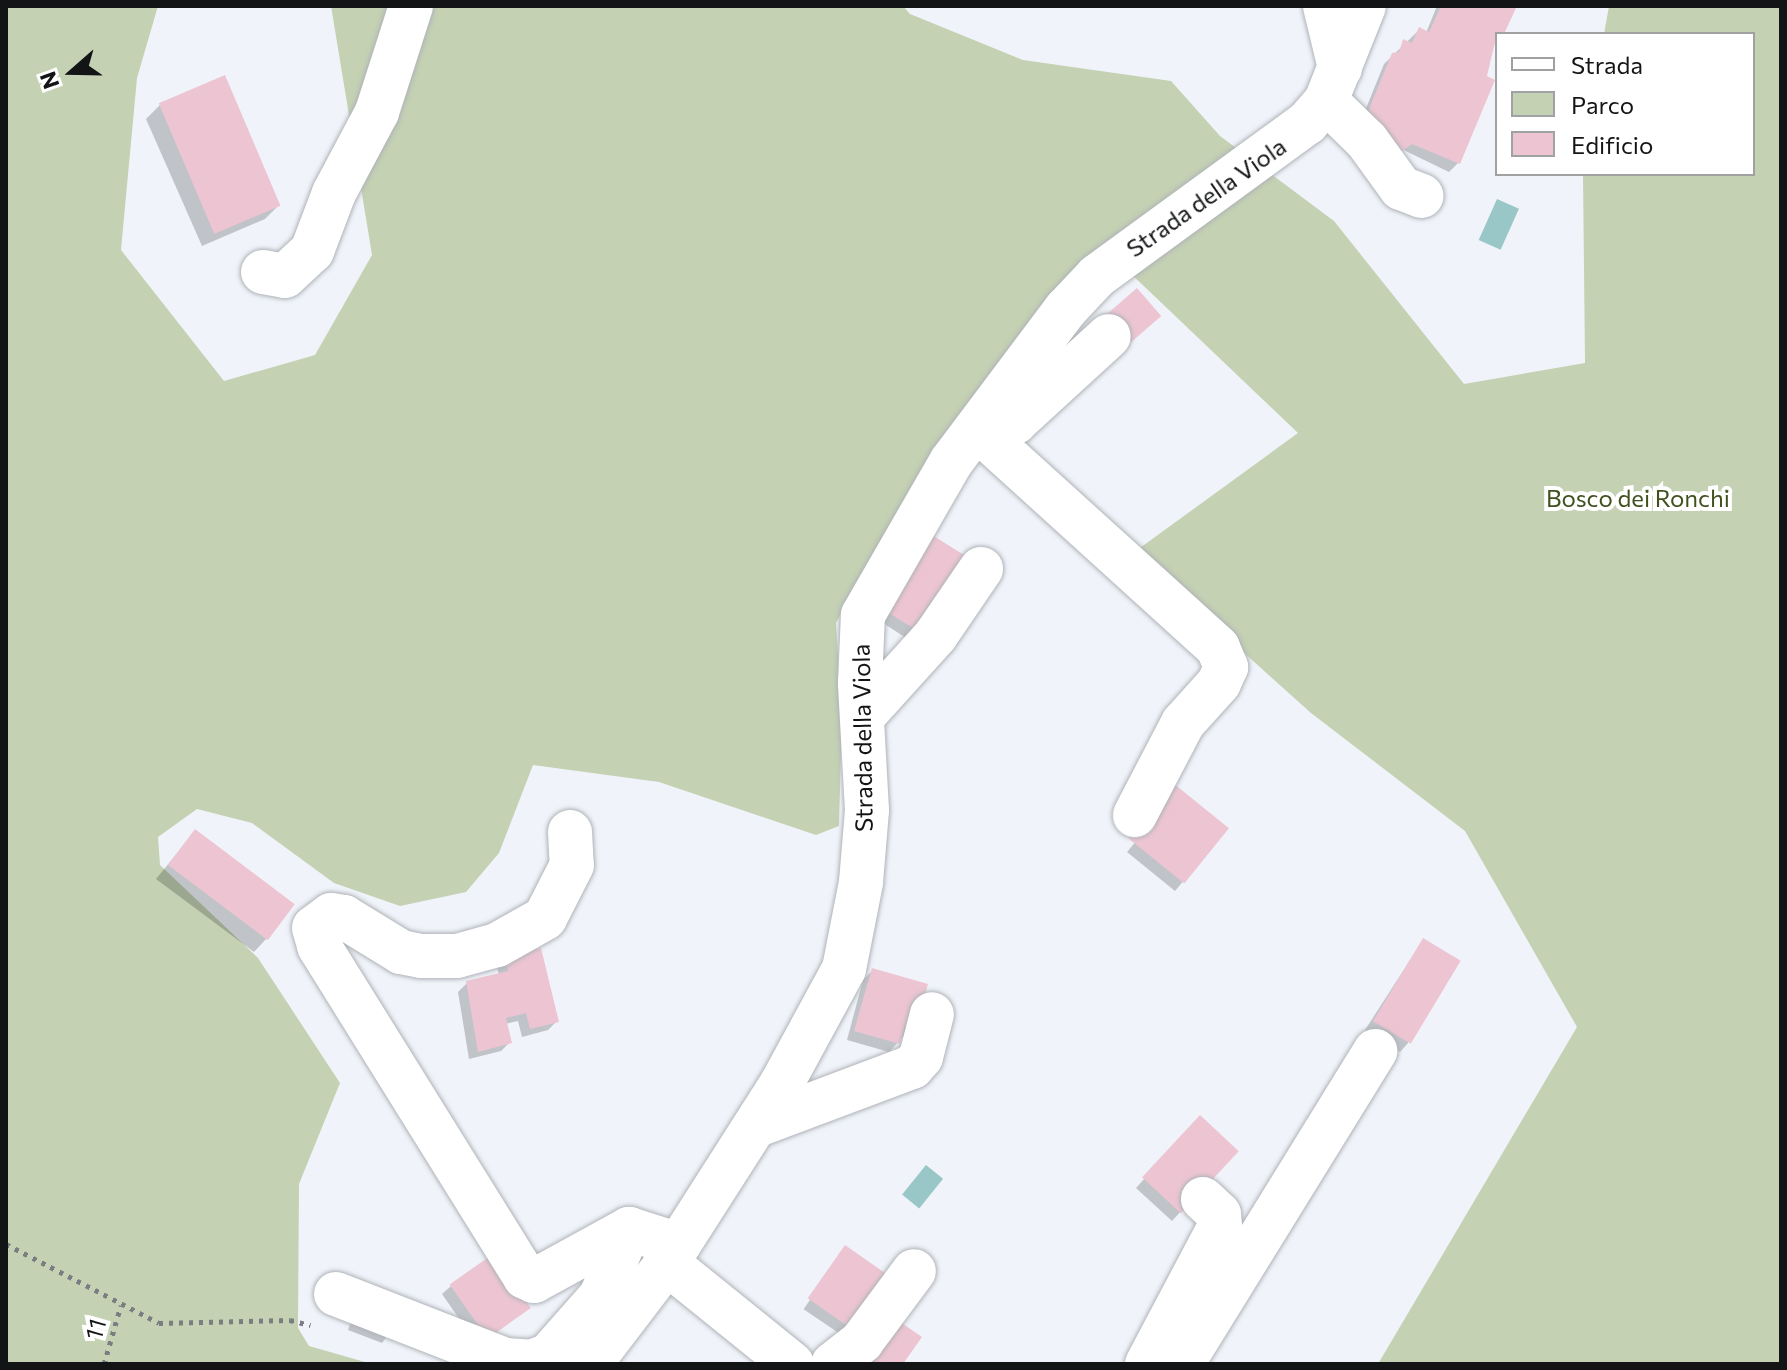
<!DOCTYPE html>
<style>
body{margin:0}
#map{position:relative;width:1787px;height:1370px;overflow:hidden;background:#f0f4fa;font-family:Commissioner,sans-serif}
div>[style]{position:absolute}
.green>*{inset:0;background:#c4d1b3}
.water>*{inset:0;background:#99c6c6;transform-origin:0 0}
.shadow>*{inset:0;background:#0003;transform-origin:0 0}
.building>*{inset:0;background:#edc5d2;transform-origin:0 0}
.path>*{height:5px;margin-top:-2.5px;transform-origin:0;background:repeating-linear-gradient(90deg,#7a7d81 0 4px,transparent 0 10px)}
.roads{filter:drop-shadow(0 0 2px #afb3b8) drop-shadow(0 0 2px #afb3b8)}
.minor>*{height:44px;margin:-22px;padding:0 22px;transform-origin:22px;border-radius:22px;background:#fff}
span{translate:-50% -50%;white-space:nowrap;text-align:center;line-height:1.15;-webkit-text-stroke:8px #fff;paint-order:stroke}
.street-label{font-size:24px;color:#121416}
.park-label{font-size:24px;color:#40511f}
.frame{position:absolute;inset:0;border:8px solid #121416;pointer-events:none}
.legend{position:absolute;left:1495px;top:32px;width:260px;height:144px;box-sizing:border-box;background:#fff;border:2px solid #a0a1a2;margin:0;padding:10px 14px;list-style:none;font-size:24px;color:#121416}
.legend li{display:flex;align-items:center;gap:16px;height:40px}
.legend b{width:40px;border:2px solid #a0a1a2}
.north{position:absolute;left:32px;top:32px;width:80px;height:80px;-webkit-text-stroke:6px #fff;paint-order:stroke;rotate:250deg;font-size:22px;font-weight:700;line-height:32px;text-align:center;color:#121416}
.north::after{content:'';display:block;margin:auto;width:28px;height:36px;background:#121416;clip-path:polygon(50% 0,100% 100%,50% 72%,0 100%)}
</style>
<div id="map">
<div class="green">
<div style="clip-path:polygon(6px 6px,158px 6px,137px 78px,121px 250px,224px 381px,315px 355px,372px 255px,331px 6px,903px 6px,910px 14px,1023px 60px,1171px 81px,1220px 136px,1334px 221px,1464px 384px,1585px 363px,1583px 174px,1753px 174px,1753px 34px,1604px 34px,1609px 6px,1781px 6px,1781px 1364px,1378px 1364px,1577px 1027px,1465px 831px,1311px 713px,1133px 553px,1298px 433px,1105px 249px,876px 549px,836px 623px,842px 713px,839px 826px,816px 835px,659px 782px,533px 765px,499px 853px,466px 892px,400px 906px,334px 883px,252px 823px,197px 809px,158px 837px,160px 865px,258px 958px,340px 1083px,299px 1184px,298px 1328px,309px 1346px,372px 1364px,6px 1364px)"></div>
</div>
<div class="water">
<div style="left:1497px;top:199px;width:24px;height:45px;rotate:24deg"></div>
<div style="left:926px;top:1165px;width:22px;height:38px;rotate:39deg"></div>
</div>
<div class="shadow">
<div style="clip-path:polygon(1437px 6px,1514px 6px,1502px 34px,1497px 34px,1458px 163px,1449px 172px,1358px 128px,1384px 64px,1419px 30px,1426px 33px)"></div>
<div style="clip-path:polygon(160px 105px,279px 205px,265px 219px,202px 246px,146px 119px)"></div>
<div style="clip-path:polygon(915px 541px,917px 645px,869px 614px)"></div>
<div style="clip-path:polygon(1227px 829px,1175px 891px,1127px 852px,1142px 834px)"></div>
<div style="clip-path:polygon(195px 831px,267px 938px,254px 952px,156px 879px)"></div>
<div style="clip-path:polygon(1423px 940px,1408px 1043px,1400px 1052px,1365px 1030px)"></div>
<div style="clip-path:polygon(506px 958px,557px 1021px,548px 1030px,522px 1037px,518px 1021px,505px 1024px,510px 1042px,501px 1051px,469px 1059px,458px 992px,467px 983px,499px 975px,497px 967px)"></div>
<div style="clip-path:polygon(872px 971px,925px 985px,905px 1035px,889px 1052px,847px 1040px,863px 980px)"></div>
<div style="clip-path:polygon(1191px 1127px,1236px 1151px,1172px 1221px,1136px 1188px)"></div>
<div style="left:845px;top:1248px;width:50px;height:74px;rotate:34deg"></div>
<div style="clip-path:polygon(451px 1286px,529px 1308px,478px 1346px,442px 1294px)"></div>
<div style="clip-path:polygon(353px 1316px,390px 1325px,385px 1339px,382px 1343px,348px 1330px)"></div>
</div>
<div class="building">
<div style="clip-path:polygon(1441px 6px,1517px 6px,1504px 34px,1497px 34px,1487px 76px,1495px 80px,1460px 164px,1412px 144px,1395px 156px,1365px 119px,1392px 53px,1399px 52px,1403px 39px,1412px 43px,1419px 27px,1429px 32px)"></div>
<div style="left:225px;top:75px;width:142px;height:72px;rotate:67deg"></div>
<div style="left:1137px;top:288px;width:37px;height:40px;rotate:49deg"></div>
<div style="left:924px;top:530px;width:60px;height:89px;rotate:32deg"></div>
<div style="left:1173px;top:783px;width:72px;height:71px;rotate:39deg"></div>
<div style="left:195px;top:829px;width:125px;height:45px;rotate:37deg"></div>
<div style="left:1423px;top:938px;width:44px;height:97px;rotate:31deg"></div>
<div style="clip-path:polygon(541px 948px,559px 1022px,530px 1029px,526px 1013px,506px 1018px,512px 1043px,478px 1052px,466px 981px,508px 971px,505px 956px)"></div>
<div style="clip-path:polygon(872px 968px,928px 984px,916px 1027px,905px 1025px,900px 1044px,854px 1031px)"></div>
<div style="left:1200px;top:1115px;width:53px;height:85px;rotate:43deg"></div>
<div style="left:845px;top:1245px;width:54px;height:65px;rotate:35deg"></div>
<div style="left:493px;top:1254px;width:66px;height:53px;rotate:55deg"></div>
<div style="clip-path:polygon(893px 1317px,922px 1337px,903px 1364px,861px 1364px)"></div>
</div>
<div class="path">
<div style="left:6px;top:1244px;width:172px;rotate:27.3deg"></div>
<div style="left:159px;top:1323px;width:131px;rotate:-1.3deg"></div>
<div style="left:290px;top:1320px;width:21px;rotate:14deg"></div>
<div style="left:104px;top:1364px;width:61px;rotate:-73.9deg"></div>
</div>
<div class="roads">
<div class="minor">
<div style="left:1325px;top:6px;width:64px;rotate:76.4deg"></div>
<div style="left:1326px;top:101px;width:57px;rotate:44.3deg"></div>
<div style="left:1367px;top:141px;width:58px;rotate:54.1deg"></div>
<div style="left:1401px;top:188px;width:22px;rotate:21deg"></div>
<div style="left:263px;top:272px;width:22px;rotate:10deg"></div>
<div style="left:285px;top:276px;width:37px;rotate:-43deg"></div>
<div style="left:312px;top:251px;width:62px;rotate:-69.2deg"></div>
<div style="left:334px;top:193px;width:92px;rotate:-62deg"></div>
<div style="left:377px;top:112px;width:111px;rotate:-72.2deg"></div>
<div style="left:980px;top:429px;width:36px;rotate:-11deg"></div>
<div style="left:1015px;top:422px;width:127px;rotate:-42.5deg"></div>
<div style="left:978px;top:430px;width:324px;rotate:42.2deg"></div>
<div style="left:1218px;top:648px;width:21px;rotate:67deg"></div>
<div style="left:1226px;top:667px;width:17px;rotate:114deg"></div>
<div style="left:1219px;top:683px;width:54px;rotate:132deg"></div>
<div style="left:1183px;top:723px;width:104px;rotate:117.6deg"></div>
<div style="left:862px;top:717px;width:110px;rotate:-47.9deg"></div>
<div style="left:936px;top:635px;width:80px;rotate:-55.7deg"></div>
<div style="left:570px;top:832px;width:33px;rotate:87deg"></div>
<div style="left:572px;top:865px;width:59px;rotate:117deg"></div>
<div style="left:545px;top:918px;width:55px;rotate:150.6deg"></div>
<div style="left:497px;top:945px;width:41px;rotate:164.6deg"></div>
<div style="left:457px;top:956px;width:36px;rotate:180deg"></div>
<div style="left:421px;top:956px;width:20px;rotate:-169deg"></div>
<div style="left:401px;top:952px;width:67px;rotate:-148.4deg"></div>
<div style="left:344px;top:917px;width:13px;rotate:-171deg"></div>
<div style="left:331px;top:915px;width:21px;rotate:143deg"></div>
<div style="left:314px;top:928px;width:19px;rotate:74deg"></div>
<div style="left:319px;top:946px;width:390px;rotate:58.1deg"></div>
<div style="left:525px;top:1277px;width:10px;rotate:24deg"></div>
<div style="left:534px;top:1281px;width:108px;rotate:-28.7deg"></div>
<div style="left:629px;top:1229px;width:52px;rotate:17.7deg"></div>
<div style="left:755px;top:1126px;width:168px;rotate:-20.6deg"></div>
<div style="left:912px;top:1067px;width:13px;rotate:-48deg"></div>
<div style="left:921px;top:1057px;width:44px;rotate:-75.7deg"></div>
<div style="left:336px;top:1294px;width:181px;rotate:21.3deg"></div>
<div style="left:505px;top:1360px;width:26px;rotate:4deg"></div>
<div style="left:531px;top:1362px;width:19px;rotate:-21deg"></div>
<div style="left:549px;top:1355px;width:79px;rotate:-48.6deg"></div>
<div style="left:601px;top:1296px;width:73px;rotate:-67.3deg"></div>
<div style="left:590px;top:1364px;width:127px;rotate:-52.7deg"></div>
<div style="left:792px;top:1364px;width:161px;rotate:-141.1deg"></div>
<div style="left:667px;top:1263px;width:214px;rotate:-57.4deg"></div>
<div style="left:782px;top:1083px;width:130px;rotate:-61.5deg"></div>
<div style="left:844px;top:969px;width:89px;rotate:-78.9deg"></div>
<div style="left:861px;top:882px;width:72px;rotate:-85.2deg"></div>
<div style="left:867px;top:810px;width:127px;rotate:-93.2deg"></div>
<div style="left:860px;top:683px;width:68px;rotate:-87.5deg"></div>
<div style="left:863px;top:615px;width:177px;rotate:-60.1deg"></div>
<div style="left:951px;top:462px;width:191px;rotate:-53.1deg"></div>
<div style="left:1066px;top:309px;width:45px;rotate:-46.8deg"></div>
<div style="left:1097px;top:276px;width:260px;rotate:-36.1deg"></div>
<div style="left:1307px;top:123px;width:29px;rotate:-49deg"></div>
<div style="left:1326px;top:101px;width:102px;rotate:-68.2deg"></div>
<div style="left:833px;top:1364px;width:37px;rotate:-38deg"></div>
<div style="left:862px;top:1341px;width:87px;rotate:-53.4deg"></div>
<div style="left:1147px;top:1364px;width:156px;rotate:-62.1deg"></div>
<div style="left:1220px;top:1226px;width:12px;rotate:-95deg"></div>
<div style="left:1219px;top:1214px;width:22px;rotate:-137deg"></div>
<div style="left:1182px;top:1364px;width:368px;rotate:-58.3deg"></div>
</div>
</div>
<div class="street-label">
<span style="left:1206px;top:197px;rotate:-35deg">Strada della Viola</span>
<span style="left:862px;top:738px;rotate:-91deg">Strada della Viola</span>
<span style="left:95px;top:1329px;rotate:-74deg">11</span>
</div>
<div class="park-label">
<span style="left:1638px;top:498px">Bosco dei Ronchi</span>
</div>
<div class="frame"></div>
<ul class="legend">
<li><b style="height:10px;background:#fff"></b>Strada</li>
<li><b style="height:22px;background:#c4d1b3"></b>Parco</li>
<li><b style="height:22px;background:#edc5d2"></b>Edificio</li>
</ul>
<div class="north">N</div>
</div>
